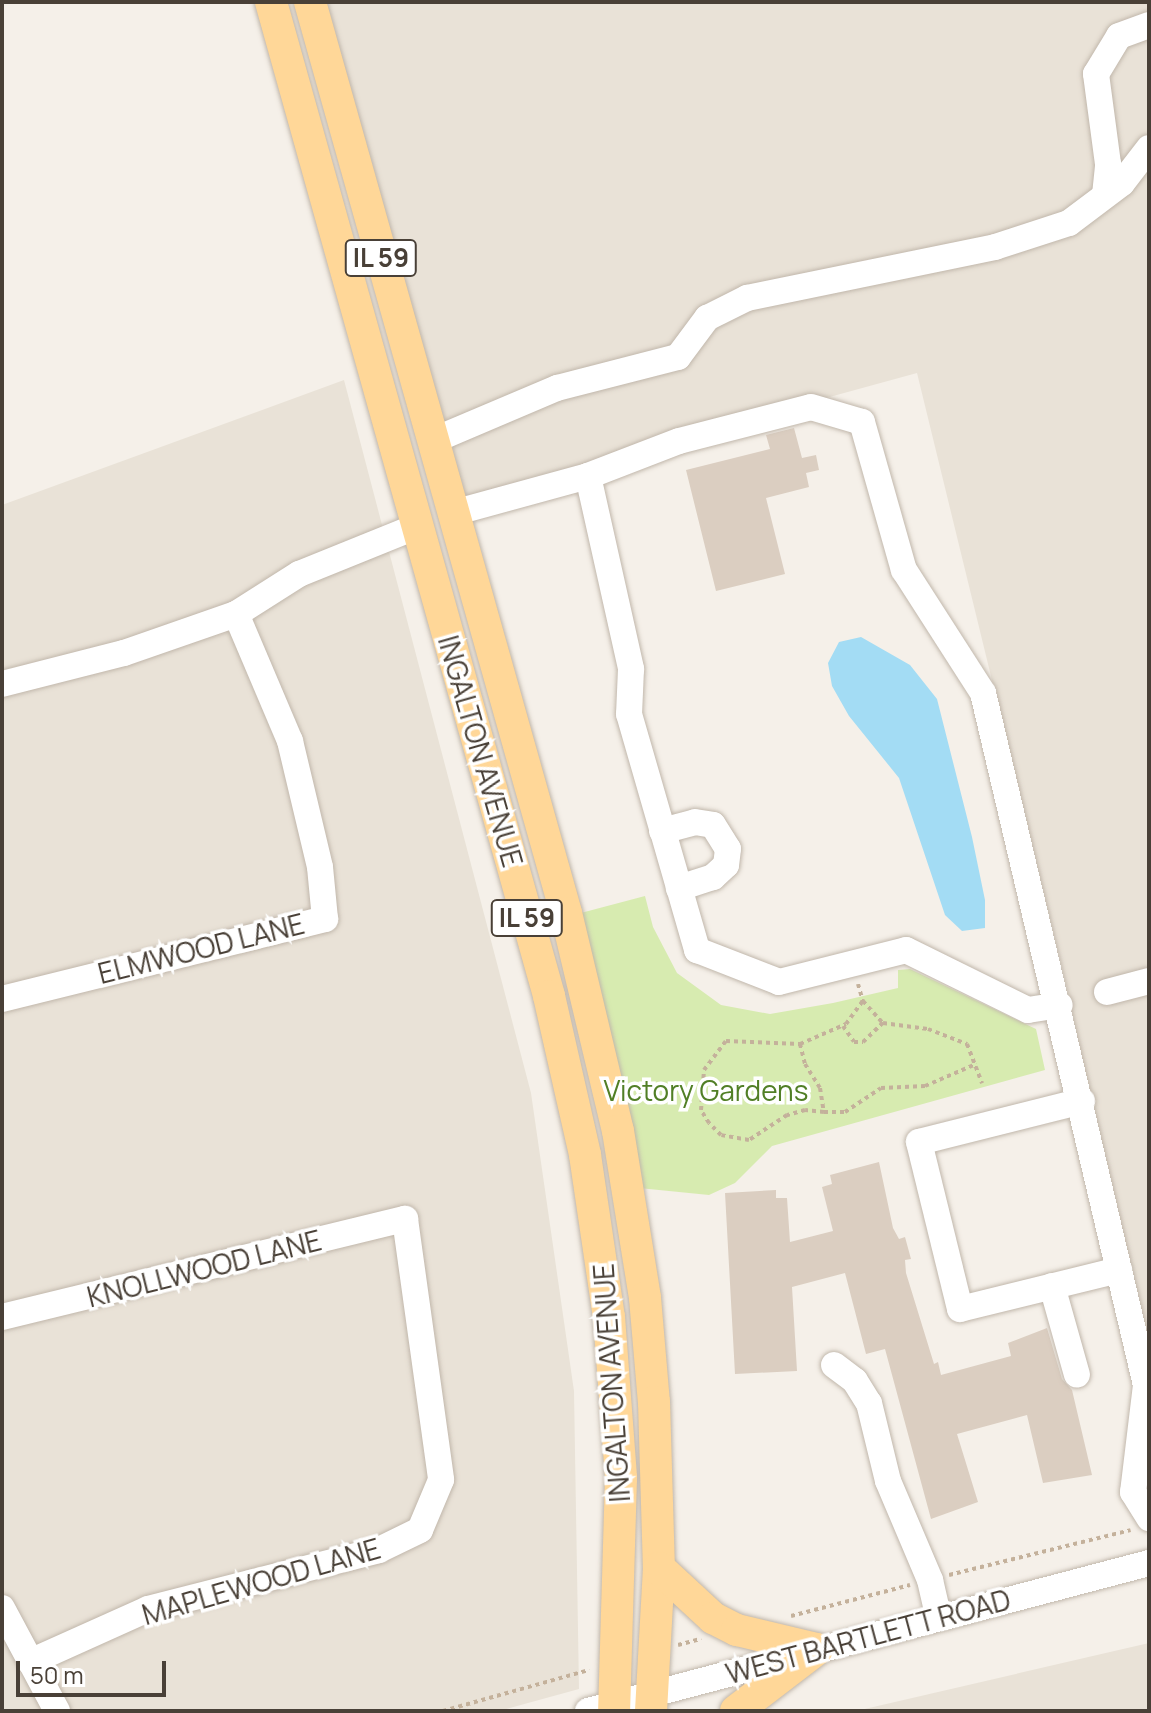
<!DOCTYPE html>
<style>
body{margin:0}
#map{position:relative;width:1151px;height:1713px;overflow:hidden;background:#f5f0e9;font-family:Manrope,sans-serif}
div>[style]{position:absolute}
.residential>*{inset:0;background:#e9e2d7}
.green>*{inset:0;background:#d7ebb0}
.water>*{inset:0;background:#a3dcf4}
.building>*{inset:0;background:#dbcec1}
.path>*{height:4px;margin-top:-2px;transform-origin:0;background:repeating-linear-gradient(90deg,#c4b19b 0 4px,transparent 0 8px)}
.roads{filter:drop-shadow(0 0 2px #c1b7ab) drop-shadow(0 0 2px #c1b7ab)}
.minor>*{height:26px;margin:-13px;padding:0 13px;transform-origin:13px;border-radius:13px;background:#fff}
.major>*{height:32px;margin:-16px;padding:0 16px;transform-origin:16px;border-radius:16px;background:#ffd798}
span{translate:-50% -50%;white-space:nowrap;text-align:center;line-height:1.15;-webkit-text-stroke:7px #fff;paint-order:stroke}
.shield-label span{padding:2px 6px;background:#fff;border:2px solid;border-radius:6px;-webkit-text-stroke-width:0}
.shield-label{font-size:26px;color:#494037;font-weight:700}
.street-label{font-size:28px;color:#494037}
.park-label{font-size:28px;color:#517f26}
.frame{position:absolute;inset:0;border:4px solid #494037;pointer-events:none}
.scale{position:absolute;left:16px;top:1661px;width:150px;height:36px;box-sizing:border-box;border:4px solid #494037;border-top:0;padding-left:10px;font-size:24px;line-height:28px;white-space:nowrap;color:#494037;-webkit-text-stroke:6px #fff;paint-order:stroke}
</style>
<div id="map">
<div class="residential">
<div style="clip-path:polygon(323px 2px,1149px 2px,1149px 1421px,1070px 1000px,917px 373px,457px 499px)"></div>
<div style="clip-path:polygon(344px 380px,531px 1093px,574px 1391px,579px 1689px,499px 1711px,2px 1711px,2px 505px)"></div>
<div style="clip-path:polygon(1149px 1643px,1149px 1711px,856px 1711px)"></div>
</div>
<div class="green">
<div style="clip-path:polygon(645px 896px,653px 927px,677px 973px,721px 1005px,770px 1014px,833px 1003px,898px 988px,898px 970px,910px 969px,1036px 1029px,1045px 1070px,772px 1146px,735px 1183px,709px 1195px,639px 1188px,577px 914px)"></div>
</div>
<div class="water">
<div style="clip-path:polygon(861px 637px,910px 665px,937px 699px,972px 837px,985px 900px,985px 928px,962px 931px,945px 915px,899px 778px,849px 716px,832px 686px,828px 663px,839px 642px)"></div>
</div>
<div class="building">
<div style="clip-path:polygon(794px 428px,802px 458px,816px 455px,819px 470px,806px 473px,809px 487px,766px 498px,785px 574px,716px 591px,686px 470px,770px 449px,766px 435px)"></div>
<div style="clip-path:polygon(879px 1162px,893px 1228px,899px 1239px,905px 1237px,911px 1259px,905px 1260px,906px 1273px,934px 1364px,938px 1362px,941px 1375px,1011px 1356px,1008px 1343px,1047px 1328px,1062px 1379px,1072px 1390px,1092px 1475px,1043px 1483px,1027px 1415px,957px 1434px,978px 1502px,931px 1519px,885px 1349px,866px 1354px,845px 1273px,792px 1287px,797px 1371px,735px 1374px,725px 1193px,776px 1190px,776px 1198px,787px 1198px,790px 1242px,833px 1231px,822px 1187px,832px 1184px,830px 1175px)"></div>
</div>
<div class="path">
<div style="left:858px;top:984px;width:18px;rotate:74deg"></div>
<div style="left:863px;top:1001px;width:30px;rotate:48deg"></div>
<div style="left:883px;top:1023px;width:45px;rotate:7.6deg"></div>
<div style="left:928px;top:1029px;width:42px;rotate:21deg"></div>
<div style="left:967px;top:1044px;width:42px;rotate:69deg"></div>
<div style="left:843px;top:1026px;width:19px;rotate:55deg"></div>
<div style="left:854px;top:1042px;width:9px"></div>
<div style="left:863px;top:1042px;width:28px;rotate:-44deg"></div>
<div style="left:800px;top:1044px;width:21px;rotate:76deg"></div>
<div style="left:805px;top:1064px;width:28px;rotate:58deg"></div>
<div style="left:820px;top:1088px;width:24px;rotate:81deg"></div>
<div style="left:824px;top:1112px;width:19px;rotate:-174deg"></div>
<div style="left:805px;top:1110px;width:19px;rotate:164deg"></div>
<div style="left:787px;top:1115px;width:45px;rotate:146.7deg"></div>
<div style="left:749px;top:1140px;width:28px;rotate:-170deg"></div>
<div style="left:721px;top:1135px;width:17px;rotate:-135deg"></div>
<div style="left:709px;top:1123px;width:15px;rotate:-122deg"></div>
<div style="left:701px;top:1110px;width:40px;rotate:-85.7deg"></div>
<div style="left:704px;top:1070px;width:36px;rotate:-53deg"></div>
<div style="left:726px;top:1041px;width:74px;rotate:2.3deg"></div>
<div style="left:800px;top:1044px;width:50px;rotate:-23.5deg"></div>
<div style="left:846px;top:1024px;width:29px;rotate:-54deg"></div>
<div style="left:824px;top:1112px;width:21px"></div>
<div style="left:845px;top:1112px;width:43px;rotate:-33.7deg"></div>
<div style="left:881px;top:1088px;width:44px;rotate:-2.6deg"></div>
<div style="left:925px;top:1086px;width:56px;rotate:-23.3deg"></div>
<div style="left:949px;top:1575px;width:187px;rotate:-13.9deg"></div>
<div style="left:791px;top:1616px;width:123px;rotate:-14.6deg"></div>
<div style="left:678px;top:1645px;width:24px;rotate:-15deg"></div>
<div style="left:443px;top:1711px;width:152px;rotate:-15.7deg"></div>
</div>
<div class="roads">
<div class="minor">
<div style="left:1105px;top:195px;width:31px;rotate:-84deg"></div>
<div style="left:1108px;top:164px;width:91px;rotate:-97.6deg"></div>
<div style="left:1096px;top:74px;width:44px;rotate:-58.8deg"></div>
<div style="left:1119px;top:36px;width:32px;rotate:-20deg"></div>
<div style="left:432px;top:441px;width:136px;rotate:-23deg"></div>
<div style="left:557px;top:388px;width:125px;rotate:-14.4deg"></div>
<div style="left:678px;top:357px;width:49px;rotate:-53.4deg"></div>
<div style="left:707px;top:318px;width:45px;rotate:-26.6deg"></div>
<div style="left:747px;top:298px;width:253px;rotate:-11.6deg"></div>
<div style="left:995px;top:247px;width:78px;rotate:-18deg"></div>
<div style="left:1069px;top:223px;width:66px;rotate:-37deg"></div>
<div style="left:1122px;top:183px;width:44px;rotate:-52.4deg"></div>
<div style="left:588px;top:476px;width:97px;rotate:-21deg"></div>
<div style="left:679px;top:441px;width:136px;rotate:-14.4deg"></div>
<div style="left:811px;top:407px;width:53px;rotate:16.4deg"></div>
<div style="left:862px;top:422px;width:154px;rotate:74.2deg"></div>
<div style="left:904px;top:570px;width:146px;rotate:57.3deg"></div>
<div style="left:983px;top:693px;width:711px;rotate:76.75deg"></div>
<div style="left:1146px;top:1385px;width:108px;rotate:96.9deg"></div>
<div style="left:1133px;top:1492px;width:31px;rotate:58deg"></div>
<div style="left:453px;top:513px;width:140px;rotate:-15.3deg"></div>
<div style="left:588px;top:476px;width:198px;rotate:77.4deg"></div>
<div style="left:631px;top:669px;width:45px;rotate:92.5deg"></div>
<div style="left:629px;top:714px;width:246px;rotate:73.9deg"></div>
<div style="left:697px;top:950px;width:88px;rotate:21.3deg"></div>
<div style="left:779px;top:982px;width:131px;rotate:-14.1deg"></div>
<div style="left:906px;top:950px;width:136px;rotate:26.2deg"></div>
<div style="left:1028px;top:1010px;width:32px;rotate:-9deg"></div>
<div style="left:2px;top:684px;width:126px;rotate:-14.3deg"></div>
<div style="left:124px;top:653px;width:119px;rotate:-19.2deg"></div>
<div style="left:236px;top:614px;width:75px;rotate:-32.4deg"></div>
<div style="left:299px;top:574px;width:128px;rotate:-22deg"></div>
<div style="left:662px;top:831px;width:34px;rotate:-15deg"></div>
<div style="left:695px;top:822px;width:18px;rotate:9deg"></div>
<div style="left:713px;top:825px;width:28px;rotate:58deg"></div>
<div style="left:728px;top:849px;width:16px;rotate:97deg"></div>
<div style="left:726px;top:865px;width:18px;rotate:137deg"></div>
<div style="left:713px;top:877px;width:36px;rotate:162deg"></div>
<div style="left:1107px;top:992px;width:43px;rotate:-14.7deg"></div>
<div style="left:2px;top:999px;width:333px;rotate:-13.9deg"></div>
<div style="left:325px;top:919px;width:52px;rotate:-95.5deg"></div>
<div style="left:320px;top:867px;width:130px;rotate:-103.4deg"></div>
<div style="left:290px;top:741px;width:138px;rotate:-113deg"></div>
<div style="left:1082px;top:1101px;width:168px;rotate:165.9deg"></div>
<div style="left:919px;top:1142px;width:172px;rotate:76.2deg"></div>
<div style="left:960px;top:1309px;width:164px;rotate:-13.8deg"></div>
<div style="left:1052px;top:1286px;width:92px;rotate:74.3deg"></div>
<div style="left:2px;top:1317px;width:415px;rotate:-13.7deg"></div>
<div style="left:405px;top:1219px;width:263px;rotate:82.1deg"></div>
<div style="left:441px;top:1480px;width:54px;rotate:112.8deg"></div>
<div style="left:420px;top:1530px;width:46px;rotate:154deg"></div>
<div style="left:379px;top:1550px;width:238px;rotate:165.7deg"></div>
<div style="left:148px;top:1609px;width:129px;rotate:155.8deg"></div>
<div style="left:834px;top:1365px;width:26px;rotate:37deg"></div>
<div style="left:855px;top:1381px;width:26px;rotate:58deg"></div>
<div style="left:869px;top:1403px;width:80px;rotate:76.3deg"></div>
<div style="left:888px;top:1481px;width:108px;rotate:67deg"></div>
<div style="left:930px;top:1580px;width:37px;rotate:77deg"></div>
<div style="left:2px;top:1608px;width:117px;rotate:61.9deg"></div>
<div style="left:588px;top:1711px;width:580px;rotate:-14.78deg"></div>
</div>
<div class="major">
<div style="left:271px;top:2px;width:1032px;rotate:74.37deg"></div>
<div style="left:549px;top:996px;width:163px;rotate:77.2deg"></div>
<div style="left:585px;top:1155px;width:164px;rotate:81.6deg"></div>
<div style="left:609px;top:1317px;width:161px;rotate:85.7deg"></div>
<div style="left:621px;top:1478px;width:233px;rotate:91.7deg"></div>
<div style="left:310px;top:2px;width:946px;rotate:74.3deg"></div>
<div style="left:566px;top:913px;width:224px;rotate:76.6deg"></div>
<div style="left:618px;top:1131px;width:169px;rotate:80.8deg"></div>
<div style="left:645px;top:1298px;width:104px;rotate:85.1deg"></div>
<div style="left:654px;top:1402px;width:166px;rotate:88.3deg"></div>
<div style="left:659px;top:1568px;width:143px;rotate:93.2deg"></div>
<div style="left:659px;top:1568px;width:74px;rotate:42.8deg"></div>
<div style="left:713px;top:1618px;width:27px;rotate:27deg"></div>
<div style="left:737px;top:1630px;width:82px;rotate:13.4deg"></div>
<div style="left:736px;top:1711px;width:102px;rotate:-37.4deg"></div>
</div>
</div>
<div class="shield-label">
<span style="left:381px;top:258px">IL 59</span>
<span style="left:527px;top:918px">IL 59</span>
</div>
<div class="street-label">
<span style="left:481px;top:751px;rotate:74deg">INGALTON AVENUE</span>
<span style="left:201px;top:948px;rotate:-14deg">ELMWOOD LANE</span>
<span style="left:204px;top:1268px;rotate:-14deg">KNOLLWOOD LANE</span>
<span style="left:611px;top:1383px;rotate:-94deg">INGALTON AVENUE</span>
<span style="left:261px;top:1581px;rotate:-16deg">MAPLEWOOD LANE</span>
<span style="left:868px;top:1636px;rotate:-15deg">WEST BARTLETT ROAD</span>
</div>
<div class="park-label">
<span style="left:706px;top:1090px">Victory Gardens</span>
</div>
<div class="frame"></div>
<div class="scale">50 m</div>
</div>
